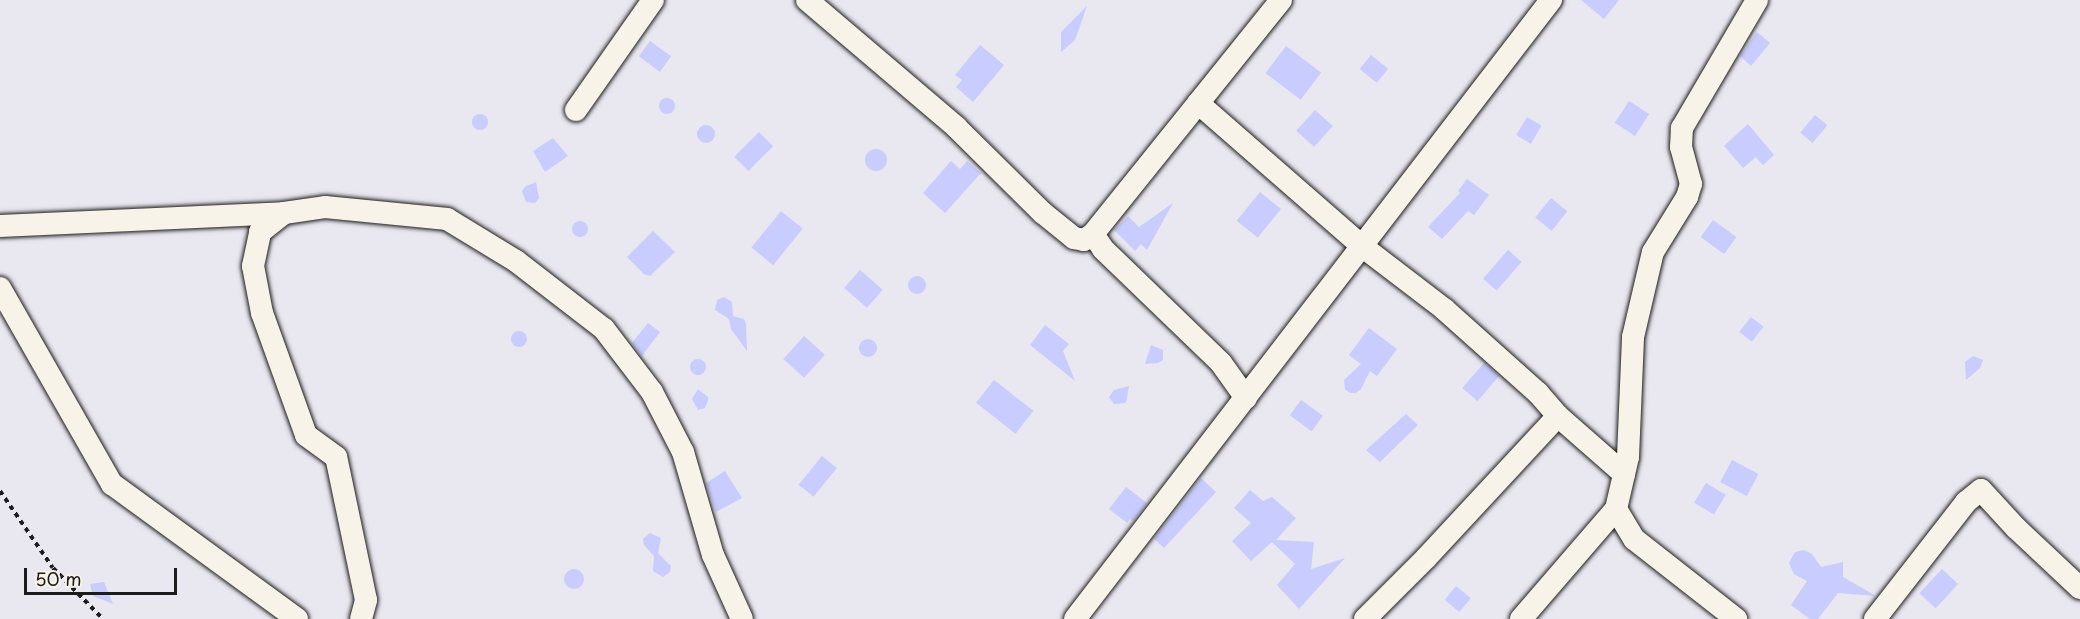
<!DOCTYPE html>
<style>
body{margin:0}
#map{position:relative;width:2080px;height:619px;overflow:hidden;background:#e9e7ef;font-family:"Playpen Sans",sans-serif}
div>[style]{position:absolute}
.building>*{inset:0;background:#c8ccfe;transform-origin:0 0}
.round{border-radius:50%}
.path>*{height:4px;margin-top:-2px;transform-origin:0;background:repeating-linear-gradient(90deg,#1c1c1c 0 4.5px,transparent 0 9px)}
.roads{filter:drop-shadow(0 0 2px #1c1c1c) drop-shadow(0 0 2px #1c1c1c)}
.minor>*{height:22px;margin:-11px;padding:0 11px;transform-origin:11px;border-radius:11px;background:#f7f3e8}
span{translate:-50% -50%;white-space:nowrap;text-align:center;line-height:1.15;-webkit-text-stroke:5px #f7f3e8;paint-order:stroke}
.scale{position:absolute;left:24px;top:568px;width:153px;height:27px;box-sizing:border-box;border:3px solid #1c1c1c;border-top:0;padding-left:8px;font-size:18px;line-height:21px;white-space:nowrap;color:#1c1c1c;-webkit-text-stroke:4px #f7f3e8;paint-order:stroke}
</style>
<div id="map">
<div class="building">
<div style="clip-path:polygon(1581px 0,1619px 0,1604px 19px)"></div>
<div style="clip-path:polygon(1087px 6px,1075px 40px,1061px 52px,1061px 32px)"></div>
<div style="clip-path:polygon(1757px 32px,1770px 43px,1751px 66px,1740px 56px)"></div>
<div style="left:650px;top:41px;width:26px;height:19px;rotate:36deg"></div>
<div style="clip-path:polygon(980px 45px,1004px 65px,973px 102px,956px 87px,962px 80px,955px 75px)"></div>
<div style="left:1286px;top:46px;width:44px;height:34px;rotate:37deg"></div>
<div style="left:1371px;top:55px;width:22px;height:18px;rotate:39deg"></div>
<div class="round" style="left:659px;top:98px;width:16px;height:16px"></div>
<div style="left:1629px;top:101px;width:24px;height:26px;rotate:33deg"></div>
<div style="left:1315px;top:110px;width:24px;height:28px;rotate:42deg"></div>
<div class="round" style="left:472px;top:114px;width:16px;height:16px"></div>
<div style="left:1815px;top:115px;width:16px;height:23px;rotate:40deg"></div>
<div style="left:1527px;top:117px;width:17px;height:21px;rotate:31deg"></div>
<div style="clip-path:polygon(1748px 124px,1774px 155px,1763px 165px,1756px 157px,1743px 168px,1724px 146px)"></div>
<div class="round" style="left:697px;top:125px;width:18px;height:18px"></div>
<div style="left:759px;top:132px;width:20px;height:35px;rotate:45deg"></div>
<div style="clip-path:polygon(553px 138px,568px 156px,545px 172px,533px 151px)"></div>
<div class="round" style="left:865px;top:149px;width:22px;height:22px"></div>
<div style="clip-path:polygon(951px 161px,960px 169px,967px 161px,981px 173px,945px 213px,923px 193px)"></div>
<div style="clip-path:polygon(1467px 179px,1489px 195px,1474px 215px,1468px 211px,1442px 239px,1428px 227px,1460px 193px,1458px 191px)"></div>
<div style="clip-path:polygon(536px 182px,539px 198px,535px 203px,526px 202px,522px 191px,526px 186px)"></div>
<div style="left:1260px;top:192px;width:27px;height:37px;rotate:39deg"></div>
<div style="left:1551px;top:198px;width:21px;height:25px;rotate:39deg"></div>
<div style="clip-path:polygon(1173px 203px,1147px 250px,1141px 244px,1135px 251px,1114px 230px,1128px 216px,1139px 227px)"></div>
<div style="left:781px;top:211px;width:28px;height:47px;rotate:39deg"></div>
<div style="left:1713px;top:220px;width:29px;height:21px;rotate:36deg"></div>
<div class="round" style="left:572px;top:221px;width:16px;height:16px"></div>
<div style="clip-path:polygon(653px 231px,675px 252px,650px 276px,644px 274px,627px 257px)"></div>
<div style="left:1508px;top:250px;width:18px;height:38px;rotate:41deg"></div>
<div style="left:860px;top:270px;width:30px;height:24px;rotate:41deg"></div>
<div class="round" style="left:908px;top:276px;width:18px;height:18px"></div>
<div style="clip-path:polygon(724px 297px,732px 302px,733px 316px,744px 319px,746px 324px,747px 351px,731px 329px,729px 319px,715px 310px,717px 300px)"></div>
<div style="left:1751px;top:317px;width:16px;height:19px;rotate:38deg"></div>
<div style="clip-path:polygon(648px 323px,660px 332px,642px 356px,632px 343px)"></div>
<div style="clip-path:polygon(1045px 325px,1069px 344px,1063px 351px,1075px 381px,1030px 345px)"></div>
<div style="clip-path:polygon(1369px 328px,1397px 349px,1377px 376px,1370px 371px,1361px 389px,1356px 393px,1350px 393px,1345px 389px,1344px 380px,1361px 364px,1349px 355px)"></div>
<div class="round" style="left:511px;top:331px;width:16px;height:16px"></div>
<div style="left:804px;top:336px;width:28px;height:31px;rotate:42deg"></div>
<div class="round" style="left:859px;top:339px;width:18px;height:18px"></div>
<div style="clip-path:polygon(1151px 345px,1163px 350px,1163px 360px,1158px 363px,1145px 364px)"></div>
<div style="clip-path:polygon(1973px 356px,1983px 360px,1980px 368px,1966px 380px,1965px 362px)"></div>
<div class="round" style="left:690px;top:359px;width:16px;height:16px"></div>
<div style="left:1484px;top:363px;width:20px;height:33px;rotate:41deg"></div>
<div style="left:994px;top:380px;width:50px;height:29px;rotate:38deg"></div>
<div style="clip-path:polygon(1129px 386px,1126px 403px,1114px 404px,1109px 397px,1114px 390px)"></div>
<div style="clip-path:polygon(698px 389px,708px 397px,708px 401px,705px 408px,698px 410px,692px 399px)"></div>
<div style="left:1301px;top:400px;width:27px;height:19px;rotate:36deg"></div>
<div style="clip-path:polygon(1406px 414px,1418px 425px,1380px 462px,1366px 450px)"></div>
<div style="left:822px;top:456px;width:19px;height:37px;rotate:39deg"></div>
<div style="left:1732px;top:460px;width:30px;height:25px;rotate:28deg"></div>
<div style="clip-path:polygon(725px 471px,742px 498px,716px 512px,706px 483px)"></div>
<div style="clip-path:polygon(1201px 478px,1216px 492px,1164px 548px,1154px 539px)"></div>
<div style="left:1706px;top:483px;width:23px;height:23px;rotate:31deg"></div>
<div style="clip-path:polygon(1126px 487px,1147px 503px,1133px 521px,1130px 519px,1127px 523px,1109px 509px)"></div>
<div style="clip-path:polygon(1250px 490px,1263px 501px,1272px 497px,1296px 518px,1276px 540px,1314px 542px,1311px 569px,1345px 558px,1299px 609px,1277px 585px,1295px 564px,1272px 542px,1251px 561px,1232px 541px,1251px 523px,1234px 508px)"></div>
<div style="clip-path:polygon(650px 533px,661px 538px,658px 553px,671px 566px,670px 572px,663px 577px,653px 571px,654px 556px,644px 545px,643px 539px)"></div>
<div style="clip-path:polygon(1804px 550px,1812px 554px,1821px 567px,1843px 562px,1843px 577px,1876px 596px,1838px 593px,1818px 619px,1810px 619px,1791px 605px,1807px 581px,1794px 574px,1789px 563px,1795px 552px)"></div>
<div style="left:1942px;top:569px;width:22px;height:33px;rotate:43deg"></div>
<div class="round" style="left:564px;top:569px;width:20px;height:20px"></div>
<div style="clip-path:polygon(104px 582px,113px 604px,93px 596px,90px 584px)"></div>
<div style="left:1456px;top:586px;width:19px;height:18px;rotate:39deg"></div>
</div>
<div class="path">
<div style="left:0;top:491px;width:93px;rotate:55.5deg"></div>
<div style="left:53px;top:568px;width:71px;rotate:45.6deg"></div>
</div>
<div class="roads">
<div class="minor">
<div style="left:807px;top:0;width:196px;rotate:40.4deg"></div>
<div style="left:956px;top:127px;width:122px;rotate:44.7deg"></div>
<div style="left:1043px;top:213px;width:40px;rotate:39deg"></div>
<div style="left:1074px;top:238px;width:10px;rotate:11deg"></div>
<div style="left:1084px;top:240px;width:11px;rotate:-34deg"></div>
<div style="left:1093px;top:234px;width:300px;rotate:-51.2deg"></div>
<div style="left:1198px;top:103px;width:219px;rotate:41.1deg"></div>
<div style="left:1363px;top:247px;width:102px;rotate:37.4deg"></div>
<div style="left:1444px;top:309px;width:126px;rotate:41.8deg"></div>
<div style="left:1538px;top:393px;width:30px;rotate:49deg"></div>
<div style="left:576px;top:110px;width:134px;rotate:-55deg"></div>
<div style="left:0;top:226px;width:284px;rotate:-2.6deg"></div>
<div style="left:1093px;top:234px;width:18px;rotate:56deg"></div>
<div style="left:1103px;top:249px;width:164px;rotate:44deg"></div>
<div style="left:1221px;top:363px;width:43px;rotate:54.5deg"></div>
<div style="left:0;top:288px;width:226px;rotate:60.3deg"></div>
<div style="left:112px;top:484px;width:229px;rotate:36.1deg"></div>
<div style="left:1616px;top:509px;width:35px;rotate:59deg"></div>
<div style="left:1634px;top:539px;width:130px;rotate:38.1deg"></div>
<div style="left:361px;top:619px;width:20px;rotate:-75deg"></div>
<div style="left:366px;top:600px;width:146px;rotate:-101.8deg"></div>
<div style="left:336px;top:457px;width:37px;rotate:-144deg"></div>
<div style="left:306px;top:435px;width:130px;rotate:-109.8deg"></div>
<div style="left:262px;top:313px;width:48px;rotate:-100.8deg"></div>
<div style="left:253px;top:266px;width:35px;rotate:-78deg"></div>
<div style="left:260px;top:232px;width:31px;rotate:-38deg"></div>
<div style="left:284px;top:213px;width:41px;rotate:-8.3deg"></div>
<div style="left:325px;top:207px;width:123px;rotate:5.6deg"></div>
<div style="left:447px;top:219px;width:81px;rotate:31.3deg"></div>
<div style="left:516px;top:261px;width:111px;rotate:37.7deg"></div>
<div style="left:604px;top:329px;width:79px;rotate:52.7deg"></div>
<div style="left:652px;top:392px;width:68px;rotate:62.7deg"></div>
<div style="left:683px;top:452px;width:107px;rotate:73.8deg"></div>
<div style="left:713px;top:555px;width:70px;rotate:65.6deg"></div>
<div style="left:1075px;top:619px;width:781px;rotate:-52.44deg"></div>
<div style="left:1365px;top:619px;width:86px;rotate:-45deg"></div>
<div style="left:1426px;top:558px;width:194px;rotate:-47.1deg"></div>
<div style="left:1558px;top:416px;width:88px;rotate:41.3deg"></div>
<div style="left:1521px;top:619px;width:145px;rotate:-49.2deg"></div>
<div style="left:1616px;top:509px;width:53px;rotate:-77deg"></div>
<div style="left:1628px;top:457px;width:120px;rotate:-87.6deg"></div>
<div style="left:1633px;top:337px;width:87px;rotate:-76.8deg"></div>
<div style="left:1653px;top:252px;width:65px;rotate:-58.3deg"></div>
<div style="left:1687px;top:197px;width:14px;rotate:-73deg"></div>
<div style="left:1691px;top:184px;width:38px;rotate:-105deg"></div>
<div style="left:1681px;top:147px;width:19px;rotate:-87deg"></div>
<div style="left:1682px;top:128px;width:148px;rotate:-59.6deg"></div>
<div style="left:1875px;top:619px;width:148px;rotate:-52.1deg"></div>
<div style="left:1966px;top:502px;width:19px;rotate:-39deg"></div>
<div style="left:1981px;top:490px;width:52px;rotate:47.4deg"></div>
<div style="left:2016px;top:528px;width:88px;rotate:43.2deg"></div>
</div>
</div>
<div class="scale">50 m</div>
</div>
